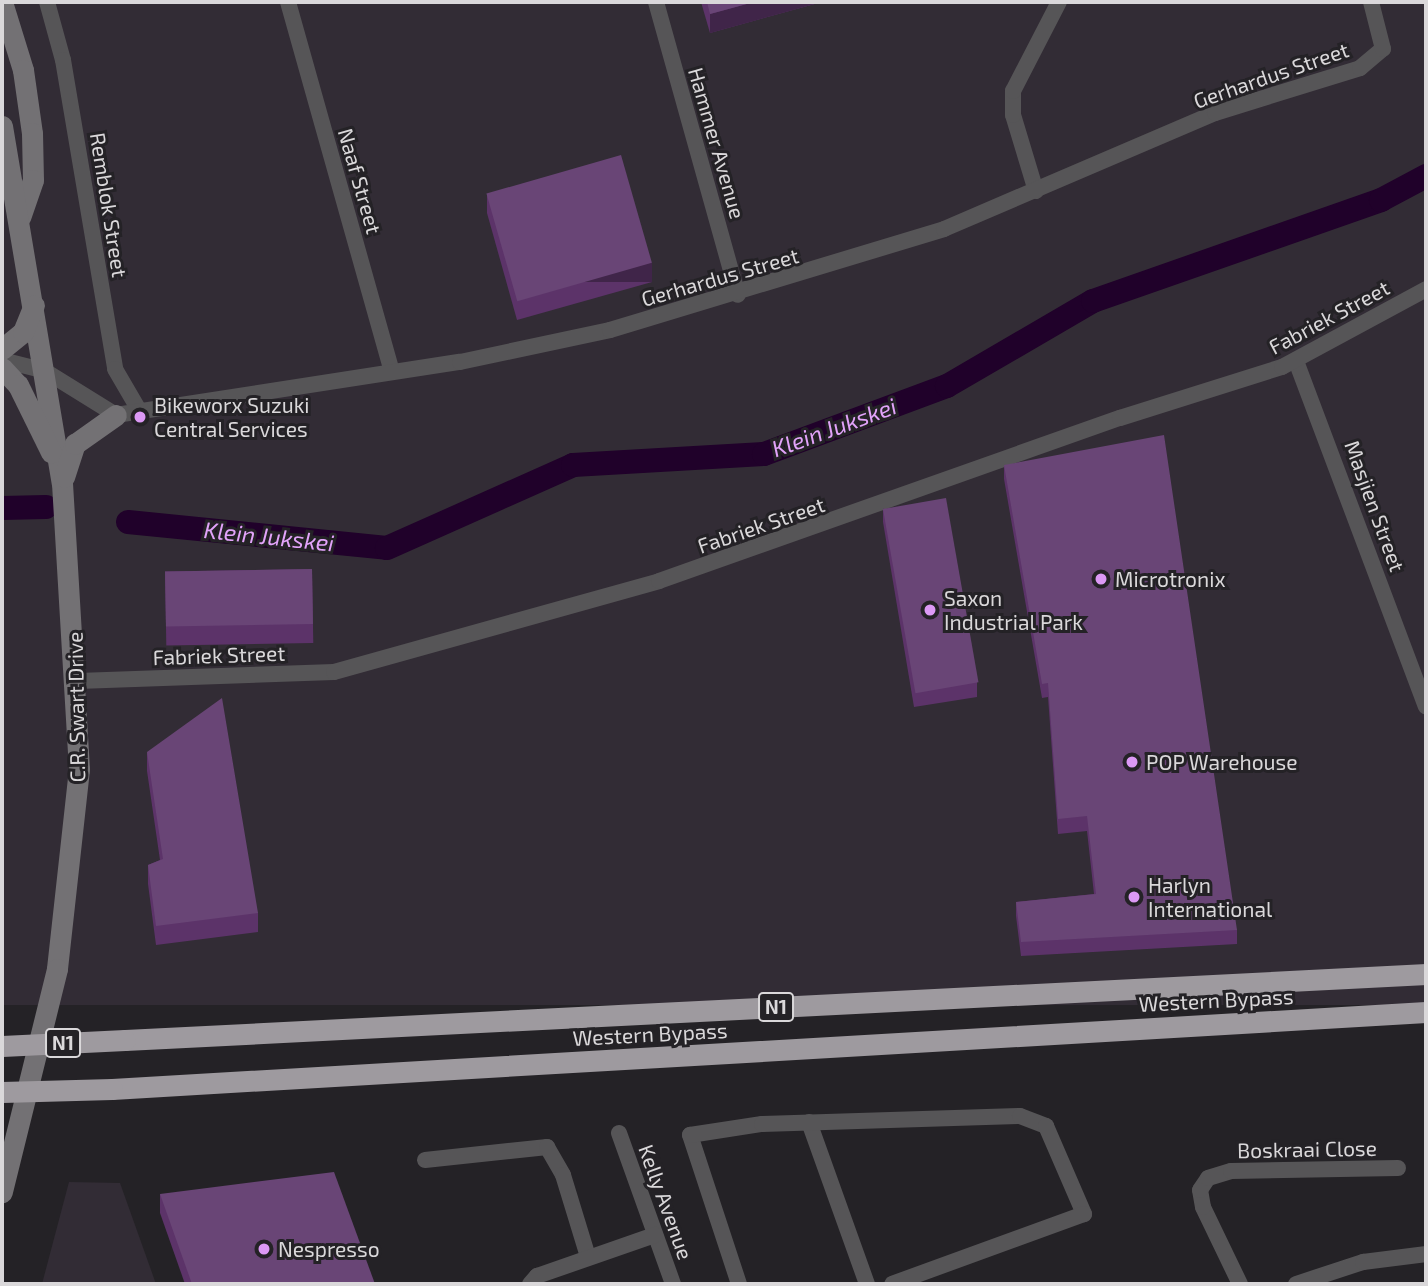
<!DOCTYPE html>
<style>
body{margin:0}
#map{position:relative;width:1428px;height:1286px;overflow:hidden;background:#242226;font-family:"Exo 2",sans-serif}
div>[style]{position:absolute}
.built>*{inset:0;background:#322c35;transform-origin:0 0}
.river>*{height:24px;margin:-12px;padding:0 12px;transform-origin:12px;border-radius:12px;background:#20012a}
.street>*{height:16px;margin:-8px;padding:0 8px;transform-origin:8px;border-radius:8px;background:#565557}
.secondary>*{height:21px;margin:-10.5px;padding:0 10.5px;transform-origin:10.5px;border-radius:10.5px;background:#737174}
.highway>*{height:21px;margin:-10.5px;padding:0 10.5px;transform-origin:10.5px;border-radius:10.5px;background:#9e9a9f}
.highway-bridge>*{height:21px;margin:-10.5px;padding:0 10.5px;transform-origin:10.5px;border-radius:10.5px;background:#9e9a9f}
.wall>*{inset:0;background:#5c3369;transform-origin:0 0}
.shaded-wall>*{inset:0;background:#402549;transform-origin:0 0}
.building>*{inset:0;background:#694576;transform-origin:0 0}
.dots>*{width:19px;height:19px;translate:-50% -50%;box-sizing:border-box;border:4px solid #242226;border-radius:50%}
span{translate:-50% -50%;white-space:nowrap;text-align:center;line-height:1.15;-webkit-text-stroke:6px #242226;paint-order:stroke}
.shield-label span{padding:2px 5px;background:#242226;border:2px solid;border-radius:5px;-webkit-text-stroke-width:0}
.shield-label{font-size:19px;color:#dad8da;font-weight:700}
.street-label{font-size:21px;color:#dad8da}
.poi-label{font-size:21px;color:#dad8da}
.left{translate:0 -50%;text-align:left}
.water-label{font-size:23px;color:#e2a3fa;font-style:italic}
.frame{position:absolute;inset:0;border:4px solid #dad8da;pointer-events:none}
</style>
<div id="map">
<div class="built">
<div style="left:2px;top:2px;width:1424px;height:1003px"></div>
<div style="clip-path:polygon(69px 1182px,120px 1183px,156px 1284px,42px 1284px)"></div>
</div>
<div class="river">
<div style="left:2px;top:508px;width:44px;rotate:-1.3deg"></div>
<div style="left:128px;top:522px;width:260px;rotate:5.7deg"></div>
<div style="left:387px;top:548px;width:204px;rotate:-24deg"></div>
<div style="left:573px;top:465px;width:191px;rotate:-3.3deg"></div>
<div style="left:764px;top:454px;width:195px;rotate:-20.4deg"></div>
<div style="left:947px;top:386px;width:169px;rotate:-30.2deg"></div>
<div style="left:1093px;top:301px;width:305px;rotate:-19.3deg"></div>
<div style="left:1381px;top:200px;width:51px;rotate:-28.1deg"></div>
</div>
<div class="street">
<div style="left:47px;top:2px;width:60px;rotate:74.6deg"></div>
<div style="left:63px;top:60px;width:313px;rotate:80.4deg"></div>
<div style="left:115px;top:369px;width:48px;rotate:59.7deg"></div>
<div style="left:288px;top:2px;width:384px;rotate:74.3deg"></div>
<div style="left:656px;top:2px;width:304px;rotate:74.4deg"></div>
<div style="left:1036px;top:191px;width:79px;rotate:-106.8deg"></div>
<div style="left:1013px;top:115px;width:24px;rotate:-90deg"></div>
<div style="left:1013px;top:91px;width:100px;rotate:-62.7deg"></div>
<div style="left:2px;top:360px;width:44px;rotate:14.3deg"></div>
<div style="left:45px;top:371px;width:84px;rotate:31.8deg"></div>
<div style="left:116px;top:415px;width:348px;rotate:-8.8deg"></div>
<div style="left:460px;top:362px;width:153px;rotate:-12deg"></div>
<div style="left:610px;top:330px;width:349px;rotate:-16.8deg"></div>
<div style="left:944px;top:229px;width:295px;rotate:-23.2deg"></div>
<div style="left:1215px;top:113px;width:152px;rotate:-17.2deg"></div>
<div style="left:1360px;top:68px;width:30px;rotate:-40deg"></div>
<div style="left:1383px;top:49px;width:49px;rotate:-104.3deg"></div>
<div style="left:1296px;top:361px;width:369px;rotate:69.4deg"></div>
<div style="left:78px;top:681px;width:256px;rotate:-2deg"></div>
<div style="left:334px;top:672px;width:337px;rotate:-15.6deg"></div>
<div style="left:659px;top:581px;width:489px;rotate:-19.5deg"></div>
<div style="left:1120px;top:418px;width:170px;rotate:-17.5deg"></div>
<div style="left:1282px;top:367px;width:164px;rotate:-28.4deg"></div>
<div style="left:809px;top:1122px;width:172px;rotate:70.3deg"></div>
<div style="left:619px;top:1133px;width:160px;rotate:70.3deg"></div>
<div style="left:425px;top:1160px;width:123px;rotate:-6.1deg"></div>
<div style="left:547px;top:1147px;width:32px;rotate:60deg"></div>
<div style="left:563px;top:1175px;width:86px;rotate:73deg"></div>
<div style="left:530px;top:1284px;width:11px;rotate:-49deg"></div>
<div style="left:537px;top:1276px;width:125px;rotate:-19.2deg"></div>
<div style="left:739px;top:1284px;width:157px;rotate:-108.2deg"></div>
<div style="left:690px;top:1135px;width:73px;rotate:-8.7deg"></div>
<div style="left:762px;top:1124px;width:258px;rotate:-1.8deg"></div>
<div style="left:1020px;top:1116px;width:28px;rotate:21deg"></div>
<div style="left:1046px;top:1126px;width:96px;rotate:66.6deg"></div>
<div style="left:1084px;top:1214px;width:204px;rotate:160deg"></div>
<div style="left:1240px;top:1284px;width:85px;rotate:-115.7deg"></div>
<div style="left:1203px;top:1207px;width:17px;rotate:-100deg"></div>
<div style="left:1200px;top:1190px;width:14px;rotate:-56deg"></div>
<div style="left:1208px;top:1178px;width:24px;rotate:-17deg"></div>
<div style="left:1231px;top:1171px;width:167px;rotate:-1deg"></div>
<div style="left:1296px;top:1284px;width:71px;rotate:-18.2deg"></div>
<div style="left:1363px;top:1262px;width:64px;rotate:-7.2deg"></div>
</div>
<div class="secondary">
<div style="left:2px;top:2px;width:71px;rotate:72.8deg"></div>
<div style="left:23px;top:70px;width:64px;rotate:81.9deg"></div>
<div style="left:32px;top:133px;width:47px;rotate:88.8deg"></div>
<div style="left:33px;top:180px;width:39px;rotate:109deg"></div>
<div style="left:2px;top:126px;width:362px;rotate:80.5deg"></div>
<div style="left:62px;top:483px;width:287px;rotate:86.6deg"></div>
<div style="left:79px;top:769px;width:201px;rotate:96.3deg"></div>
<div style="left:57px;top:969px;width:230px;rotate:103.9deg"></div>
<div style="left:2px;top:349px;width:27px;rotate:-39deg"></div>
<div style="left:23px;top:332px;width:29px;rotate:-68deg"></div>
<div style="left:2px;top:368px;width:23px;rotate:47deg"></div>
<div style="left:18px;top:385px;width:75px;rotate:63.8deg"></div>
<div style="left:64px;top:477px;width:35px;rotate:-72deg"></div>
<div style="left:75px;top:444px;width:50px;rotate:-35.3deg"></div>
</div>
<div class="highway">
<div style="left:125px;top:1040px;width:1303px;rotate:-2.9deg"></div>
<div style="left:112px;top:1089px;width:1316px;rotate:-3.35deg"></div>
</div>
<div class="highway-bridge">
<div style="left:2px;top:1046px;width:123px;rotate:-2.8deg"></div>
<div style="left:2px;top:1092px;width:110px;rotate:-1.6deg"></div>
</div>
<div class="wall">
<div style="clip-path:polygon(701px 2px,822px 2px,710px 33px)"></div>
<div style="clip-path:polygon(487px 194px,652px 282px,517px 320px,487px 213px)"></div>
<div style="clip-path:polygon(1004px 465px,1237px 930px,1237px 944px,1021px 956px,1016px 916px,1016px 902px,1094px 894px,1087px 831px,1058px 834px,1048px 697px,1042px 698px,1004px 479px)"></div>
<div style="clip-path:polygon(883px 508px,977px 682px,977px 697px,914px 707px,883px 522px)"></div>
<div style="left:312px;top:569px;width:74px;height:147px;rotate:89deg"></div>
<div style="clip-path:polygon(147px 752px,258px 913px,258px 932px,156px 945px,148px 884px,148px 865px,160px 860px,147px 771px)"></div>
<div style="clip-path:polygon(160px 1194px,375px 1284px,185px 1284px,160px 1213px)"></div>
</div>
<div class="shaded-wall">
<div style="clip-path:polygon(754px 2px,822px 2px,710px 33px,710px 14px)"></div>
<div style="left:652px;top:263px;width:19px;height:140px;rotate:90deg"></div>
</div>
<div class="building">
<div style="clip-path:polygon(707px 2px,754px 2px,710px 14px)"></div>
<div style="left:621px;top:155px;width:112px;height:140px;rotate:74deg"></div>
<div style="clip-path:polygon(1164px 435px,1237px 930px,1021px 942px,1016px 902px,1096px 894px,1087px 816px,1058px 819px,1048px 683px,1042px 684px,1004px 465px)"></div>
<div style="left:946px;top:498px;width:187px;height:64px;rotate:80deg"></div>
<div style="left:312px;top:569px;width:55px;height:147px;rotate:89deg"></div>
<div style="clip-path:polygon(222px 698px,258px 913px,156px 926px,148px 865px,163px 859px,147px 752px)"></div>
<div style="clip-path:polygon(334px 1172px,375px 1284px,192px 1284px,160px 1194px)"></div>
</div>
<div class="dots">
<div style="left:140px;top:417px;background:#dc99f5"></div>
<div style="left:1101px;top:579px;background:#dc99f5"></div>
<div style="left:930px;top:610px;background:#dc99f5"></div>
<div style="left:1132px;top:762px;background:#dc99f5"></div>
<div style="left:1134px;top:897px;background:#dc99f5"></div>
<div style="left:264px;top:1249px;background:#dc99f5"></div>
</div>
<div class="shield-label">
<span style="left:776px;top:1007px">N1</span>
<span style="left:63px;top:1043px">N1</span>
</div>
<div class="street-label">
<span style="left:1271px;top:75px;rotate:-19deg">Gerhardus Street</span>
<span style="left:717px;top:143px;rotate:74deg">Hammer Avenue</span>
<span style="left:360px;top:181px;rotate:74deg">Naaf Street</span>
<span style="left:109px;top:205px;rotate:81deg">Remblok Street</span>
<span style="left:720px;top:277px;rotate:-16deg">Gerhardus Street</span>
<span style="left:1329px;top:317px;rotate:-28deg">Fabriek Street</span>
<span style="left:1375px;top:506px;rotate:70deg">Masjien Street</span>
<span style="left:761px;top:525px;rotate:-19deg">Fabriek Street</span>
<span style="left:219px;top:655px;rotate:-2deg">Fabriek Street</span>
<span style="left:76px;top:707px;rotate:-91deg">C.R. Swart Drive</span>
<span style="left:1216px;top:1000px;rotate:-3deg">Western Bypass</span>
<span style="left:650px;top:1034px;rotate:-3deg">Western Bypass</span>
<span style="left:1307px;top:1149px;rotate:-1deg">Boskraai Close</span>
<span style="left:666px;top:1202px;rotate:70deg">Kelly Avenue</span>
</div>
<div class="poi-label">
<span class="left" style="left:154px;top:417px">Bikeworx Suzuki<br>Central Services</span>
<span class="left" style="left:1115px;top:579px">Microtronix</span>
<span class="left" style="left:944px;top:610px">Saxon<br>Industrial Park</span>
<span class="left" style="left:1146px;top:762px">POP Warehouse</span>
<span class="left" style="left:1148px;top:897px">Harlyn<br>International</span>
<span class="left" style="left:278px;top:1249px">Nespresso</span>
</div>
<div class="water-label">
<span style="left:834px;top:427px;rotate:-20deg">Klein Jukskei</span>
<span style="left:269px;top:536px;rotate:6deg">Klein Jukskei</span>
</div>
<div class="frame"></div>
</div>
